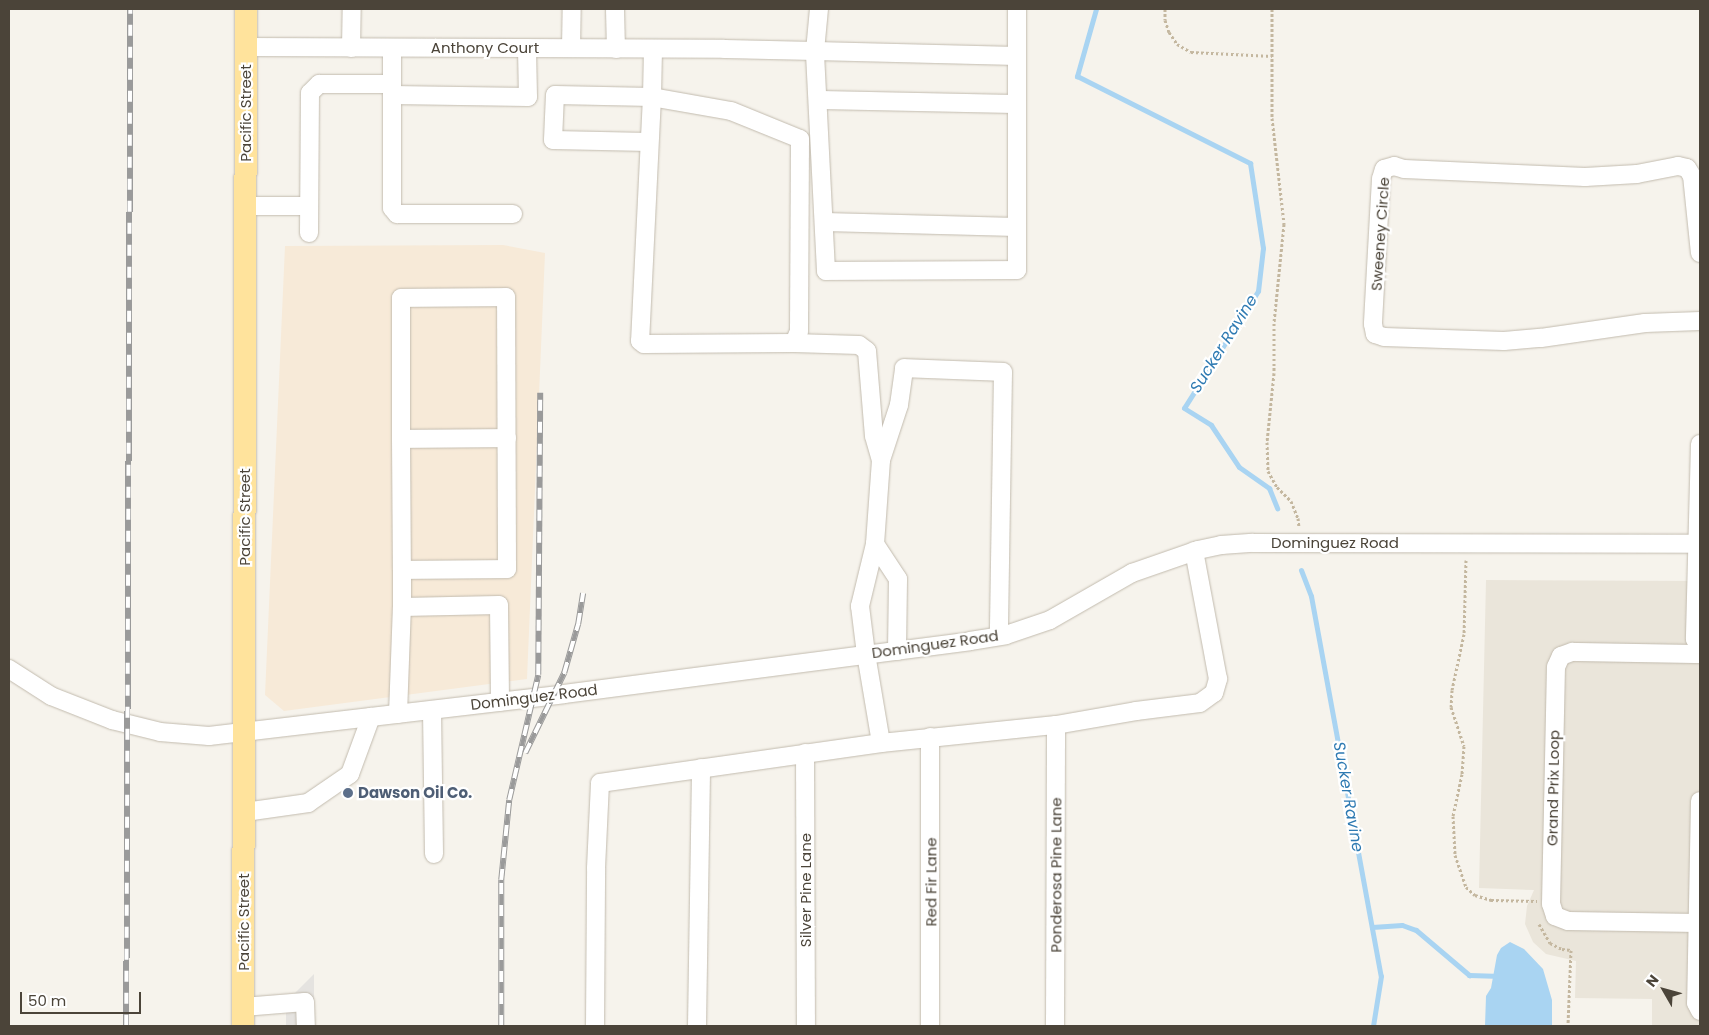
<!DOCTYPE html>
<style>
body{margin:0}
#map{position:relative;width:1709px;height:1035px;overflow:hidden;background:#f6f3ec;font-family:Poppins,sans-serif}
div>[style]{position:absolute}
.residential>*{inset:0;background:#eae5da}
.commercial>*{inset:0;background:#f7ead8}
.parking>*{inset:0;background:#e5e3e0}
.water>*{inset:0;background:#a9d4f2}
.stream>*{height:5px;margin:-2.5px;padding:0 2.5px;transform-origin:2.5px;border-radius:2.5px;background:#a9d4f2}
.path>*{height:3px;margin-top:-1.5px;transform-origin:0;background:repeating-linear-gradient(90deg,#c4b79f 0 2.5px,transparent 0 5px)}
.roads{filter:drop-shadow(0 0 1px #c2bbae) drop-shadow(0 0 1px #c2bbae)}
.minor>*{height:18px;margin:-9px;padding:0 9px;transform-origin:9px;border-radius:9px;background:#fff}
.major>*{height:22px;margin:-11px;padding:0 11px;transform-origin:11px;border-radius:11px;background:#ffe39c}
.rail>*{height:5.5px;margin-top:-2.75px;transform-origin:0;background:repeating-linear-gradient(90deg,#fff 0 11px,#9a9a9a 0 22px);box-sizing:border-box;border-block:1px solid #9a9a9a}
.dots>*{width:14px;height:14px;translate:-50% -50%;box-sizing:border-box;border:2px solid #fff;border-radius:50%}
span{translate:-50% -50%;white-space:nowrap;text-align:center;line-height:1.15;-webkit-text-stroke:4.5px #fff;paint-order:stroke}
.street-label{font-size:15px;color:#4b4439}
.service-label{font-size:15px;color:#4e5e75;font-weight:700}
.left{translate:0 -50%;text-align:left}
.water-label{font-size:16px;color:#2e7ab2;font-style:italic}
.frame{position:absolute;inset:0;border:10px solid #4b4439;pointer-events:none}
.north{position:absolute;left:1639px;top:965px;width:50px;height:50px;-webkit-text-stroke:4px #fff;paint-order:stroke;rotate:308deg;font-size:14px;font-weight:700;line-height:20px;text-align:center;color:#4b4439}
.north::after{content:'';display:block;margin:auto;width:18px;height:22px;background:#4b4439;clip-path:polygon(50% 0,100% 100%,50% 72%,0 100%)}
.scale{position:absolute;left:20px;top:992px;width:121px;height:22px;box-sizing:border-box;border:2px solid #4b4439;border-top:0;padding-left:6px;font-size:15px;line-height:18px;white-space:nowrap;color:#4b4439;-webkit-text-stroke:4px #fff;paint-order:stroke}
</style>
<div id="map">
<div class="residential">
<div style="clip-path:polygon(1486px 580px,1700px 581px,1700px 1026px,1652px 1026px,1652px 999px,1575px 998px,1576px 961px,1546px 954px,1533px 942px,1525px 924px,1527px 906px,1534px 890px,1479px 888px)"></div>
</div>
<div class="commercial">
<div style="clip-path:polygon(503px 245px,545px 253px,527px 679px,284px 711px,265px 695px,285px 246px)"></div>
</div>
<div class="parking">
<div style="clip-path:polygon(314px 974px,314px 1026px,286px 1026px,286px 996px,294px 994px)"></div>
</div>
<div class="water">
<div style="clip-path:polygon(1510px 942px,1524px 949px,1543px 969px,1552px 1000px,1552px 1026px,1485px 1026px,1486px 996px,1491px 988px,1497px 955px,1501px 948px)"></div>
</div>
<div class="stream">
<div style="left:1096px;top:9px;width:70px;rotate:105.8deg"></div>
<div style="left:1077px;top:76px;width:194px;rotate:26.7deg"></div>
<div style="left:1250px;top:163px;width:86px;rotate:81.3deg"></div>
<div style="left:1263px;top:248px;width:43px;rotate:96.6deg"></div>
<div style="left:1258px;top:291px;width:138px;rotate:122.3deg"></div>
<div style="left:1184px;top:408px;width:32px;rotate:32deg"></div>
<div style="left:1211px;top:425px;width:50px;rotate:56.3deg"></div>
<div style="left:1239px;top:467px;width:37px;rotate:35deg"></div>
<div style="left:1269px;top:488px;width:22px;rotate:68deg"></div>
<div style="left:1301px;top:570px;width:28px;rotate:69deg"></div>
<div style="left:1311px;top:596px;width:386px;rotate:79.6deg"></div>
<div style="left:1381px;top:976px;width:51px;rotate:99.1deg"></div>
<div style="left:1372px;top:927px;width:30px;rotate:-4deg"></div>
<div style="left:1402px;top:925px;width:15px;rotate:20deg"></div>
<div style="left:1416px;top:930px;width:70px;rotate:40.3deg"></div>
<div style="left:1469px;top:975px;width:24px;rotate:2deg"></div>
</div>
<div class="path">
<div style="left:1165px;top:9px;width:11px;rotate:90deg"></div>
<div style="left:1165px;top:20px;width:13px;rotate:72deg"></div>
<div style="left:1169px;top:32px;width:14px;rotate:56deg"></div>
<div style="left:1177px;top:44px;width:16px;rotate:30deg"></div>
<div style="left:1191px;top:52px;width:81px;rotate:2.8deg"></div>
<div style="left:1272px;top:9px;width:109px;rotate:90deg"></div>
<div style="left:1272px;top:118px;width:107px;rotate:83.5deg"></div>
<div style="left:1284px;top:224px;width:100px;rotate:95.8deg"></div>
<div style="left:1274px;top:323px;width:50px;rotate:90deg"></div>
<div style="left:1274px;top:373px;width:69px;rotate:95.8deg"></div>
<div style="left:1267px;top:442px;width:29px;rotate:88deg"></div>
<div style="left:1268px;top:471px;width:18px;rotate:61deg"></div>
<div style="left:1277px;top:487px;width:20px;rotate:45deg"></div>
<div style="left:1291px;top:501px;width:18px;rotate:68deg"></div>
<div style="left:1298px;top:518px;width:9px;rotate:84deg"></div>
<div style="left:1466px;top:560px;width:74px;rotate:91.5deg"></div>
<div style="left:1464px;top:634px;width:57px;rotate:102.1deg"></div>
<div style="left:1452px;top:690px;width:17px;rotate:93deg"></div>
<div style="left:1451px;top:707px;width:41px;rotate:71.6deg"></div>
<div style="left:1464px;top:746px;width:28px;rotate:94deg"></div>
<div style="left:1462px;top:774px;width:43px;rotate:102.1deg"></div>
<div style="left:1453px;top:816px;width:39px;rotate:87deg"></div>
<div style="left:1455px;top:855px;width:34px;rotate:71deg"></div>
<div style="left:1466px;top:887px;width:12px;rotate:42deg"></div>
<div style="left:1475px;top:895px;width:17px;rotate:17deg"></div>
<div style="left:1491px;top:900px;width:46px;rotate:1.2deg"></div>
<div style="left:1539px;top:924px;width:22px;rotate:60deg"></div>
<div style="left:1550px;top:943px;width:13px;rotate:27deg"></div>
<div style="left:1562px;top:949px;width:9px;rotate:6deg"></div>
<div style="left:1571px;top:950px;width:76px;rotate:92.3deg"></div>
</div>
<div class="roads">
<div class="minor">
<div style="left:615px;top:9px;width:40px;rotate:88.6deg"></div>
<div style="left:247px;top:47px;width:477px;rotate:0.2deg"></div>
<div style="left:724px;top:49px;width:91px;rotate:1.3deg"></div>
<div style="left:815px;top:51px;width:202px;rotate:1.4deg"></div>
<div style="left:1017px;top:56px;width:214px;rotate:90deg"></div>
<div style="left:1017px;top:270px;width:191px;rotate:179.7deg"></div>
<div style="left:826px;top:271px;width:220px;rotate:-92.9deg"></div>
<div style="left:815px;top:51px;width:42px;rotate:-84.6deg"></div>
<div style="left:351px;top:48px;width:39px;rotate:-89deg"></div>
<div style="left:392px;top:48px;width:160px;rotate:90deg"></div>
<div style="left:392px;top:208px;width:8px;rotate:50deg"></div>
<div style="left:397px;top:214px;width:116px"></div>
<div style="left:571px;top:48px;width:39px;rotate:-89deg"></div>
<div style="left:1017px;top:56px;width:47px;rotate:-90deg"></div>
<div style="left:392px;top:95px;width:136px;rotate:0.8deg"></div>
<div style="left:528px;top:97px;width:49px;rotate:-91.2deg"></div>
<div style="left:818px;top:100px;width:199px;rotate:1.2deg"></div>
<div style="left:649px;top:142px;width:96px;rotate:-178.8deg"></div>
<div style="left:553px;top:140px;width:45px;rotate:-87.5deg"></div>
<div style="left:555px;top:95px;width:97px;rotate:1.2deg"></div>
<div style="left:652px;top:97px;width:244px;rotate:92.8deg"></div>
<div style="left:640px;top:341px;width:5px;rotate:37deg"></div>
<div style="left:644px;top:344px;width:150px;rotate:-0.4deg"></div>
<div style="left:794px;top:343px;width:13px;rotate:-67deg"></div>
<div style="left:799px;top:331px;width:192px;rotate:-89.7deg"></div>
<div style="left:800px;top:139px;width:74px;rotate:-157.9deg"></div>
<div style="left:731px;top:111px;width:80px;rotate:-170deg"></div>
<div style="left:652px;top:97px;width:48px;rotate:-88.8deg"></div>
<div style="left:246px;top:206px;width:63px"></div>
<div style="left:824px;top:222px;width:193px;rotate:1.5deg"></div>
<div style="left:309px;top:233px;width:140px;rotate:-89.6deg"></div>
<div style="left:310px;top:93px;width:13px;rotate:-45deg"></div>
<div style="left:319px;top:84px;width:73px"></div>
<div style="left:1700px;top:253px;width:77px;rotate:-95.9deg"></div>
<div style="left:1692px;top:176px;width:9px;rotate:-122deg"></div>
<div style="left:1687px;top:168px;width:9px;rotate:-167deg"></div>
<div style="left:1678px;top:166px;width:42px;rotate:169deg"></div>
<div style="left:1637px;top:174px;width:52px;rotate:176.7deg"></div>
<div style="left:1585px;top:177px;width:181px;rotate:-177.5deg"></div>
<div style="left:1404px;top:169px;width:10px;rotate:-163deg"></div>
<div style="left:1394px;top:166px;width:10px;rotate:163deg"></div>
<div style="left:1384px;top:169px;width:10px;rotate:107deg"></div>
<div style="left:1381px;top:179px;width:145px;rotate:93.2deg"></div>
<div style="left:1373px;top:324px;width:10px;rotate:79deg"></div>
<div style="left:1375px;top:334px;width:9px;rotate:18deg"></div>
<div style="left:1384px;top:337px;width:120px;rotate:1.9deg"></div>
<div style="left:1504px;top:341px;width:37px;rotate:-5deg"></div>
<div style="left:1541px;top:338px;width:105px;rotate:-8.2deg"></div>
<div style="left:1645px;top:323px;width:55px;rotate:-2.1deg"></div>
<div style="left:794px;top:343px;width:65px;rotate:1.8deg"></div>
<div style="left:859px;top:345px;width:10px;rotate:37deg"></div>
<div style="left:867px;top:351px;width:85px;rotate:85.3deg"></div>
<div style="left:874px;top:436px;width:25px;rotate:74deg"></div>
<div style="left:401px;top:439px;width:106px;rotate:-0.5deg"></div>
<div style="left:1700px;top:444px;width:195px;rotate:91.5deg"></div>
<div style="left:1695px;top:639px;width:11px;rotate:63deg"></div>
<div style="left:875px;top:544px;width:64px;rotate:103.6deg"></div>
<div style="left:860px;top:606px;width:48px;rotate:82.9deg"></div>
<div style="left:866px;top:654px;width:90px;rotate:80.4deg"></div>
<div style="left:402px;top:570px;width:105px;rotate:-0.5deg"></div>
<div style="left:507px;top:569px;width:272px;rotate:-90.2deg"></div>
<div style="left:506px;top:297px;width:105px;rotate:179.5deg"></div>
<div style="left:401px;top:298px;width:141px;rotate:90deg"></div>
<div style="left:401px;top:439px;width:131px;rotate:89.6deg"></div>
<div style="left:402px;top:570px;width:37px;rotate:90deg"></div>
<div style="left:897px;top:651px;width:72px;rotate:-89.2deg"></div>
<div style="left:898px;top:579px;width:42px;rotate:-123.3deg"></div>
<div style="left:875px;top:544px;width:84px;rotate:-85.9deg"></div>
<div style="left:881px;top:460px;width:58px;rotate:-71.9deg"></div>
<div style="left:899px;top:405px;width:37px;rotate:-82deg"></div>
<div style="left:904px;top:368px;width:99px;rotate:2.3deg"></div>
<div style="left:1003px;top:372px;width:264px;rotate:90.9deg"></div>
<div style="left:9px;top:669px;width:50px;rotate:32.7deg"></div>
<div style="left:51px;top:696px;width:66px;rotate:21.5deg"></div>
<div style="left:112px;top:720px;width:49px;rotate:14deg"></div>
<div style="left:160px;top:732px;width:49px;rotate:4.7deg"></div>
<div style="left:209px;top:736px;width:357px;rotate:-6.7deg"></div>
<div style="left:564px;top:694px;width:409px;rotate:-7.4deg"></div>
<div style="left:970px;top:641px;width:36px;rotate:-9deg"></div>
<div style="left:1006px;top:635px;width:46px;rotate:-18.8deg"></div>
<div style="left:1050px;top:620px;width:95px;rotate:-29.8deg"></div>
<div style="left:1132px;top:573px;width:70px;rotate:-19.2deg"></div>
<div style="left:1198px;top:550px;width:24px;rotate:-12deg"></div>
<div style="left:1221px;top:545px;width:32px;rotate:-4deg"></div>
<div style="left:1253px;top:543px;width:447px;rotate:0.1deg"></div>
<div style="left:432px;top:710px;width:144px;rotate:89.2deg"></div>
<div style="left:398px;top:714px;width:107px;rotate:-87.9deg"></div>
<div style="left:402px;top:607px;width:97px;rotate:-1.2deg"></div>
<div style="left:499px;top:605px;width:97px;rotate:89.4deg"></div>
<div style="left:930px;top:737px;width:289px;rotate:90deg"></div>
<div style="left:805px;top:753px;width:273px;rotate:89.8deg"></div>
<div style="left:1700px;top:801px;width:202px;rotate:91.1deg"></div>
<div style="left:1696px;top:1003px;width:9px;rotate:63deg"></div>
<div style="left:245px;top:812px;width:64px;rotate:-8.1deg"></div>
<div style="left:308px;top:803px;width:51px;rotate:-34.6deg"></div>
<div style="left:350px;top:774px;width:61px;rotate:-69.8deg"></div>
<div style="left:1698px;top:923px;width:130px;rotate:-179.1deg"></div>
<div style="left:1568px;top:921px;width:14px;rotate:-159deg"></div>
<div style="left:1555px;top:916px;width:13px;rotate:-108deg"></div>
<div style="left:1551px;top:904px;width:237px;rotate:-88.8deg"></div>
<div style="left:1556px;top:667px;width:12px;rotate:-66deg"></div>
<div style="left:1561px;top:656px;width:12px;rotate:-20deg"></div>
<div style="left:1572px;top:652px;width:128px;rotate:0.9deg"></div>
<div style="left:243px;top:1007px;width:62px;rotate:-4.6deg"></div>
<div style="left:305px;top:1002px;width:24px;rotate:88deg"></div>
<div style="left:595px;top:1026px;width:158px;rotate:-89.6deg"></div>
<div style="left:596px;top:868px;width:85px;rotate:-87.3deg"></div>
<div style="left:600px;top:783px;width:284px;rotate:-8.1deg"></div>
<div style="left:881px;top:743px;width:176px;rotate:-5.9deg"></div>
<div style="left:1056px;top:725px;width:81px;rotate:-9.9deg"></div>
<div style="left:1136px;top:711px;width:64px;rotate:-7.1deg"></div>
<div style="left:1200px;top:703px;width:17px;rotate:-36deg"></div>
<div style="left:1214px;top:693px;width:15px;rotate:-74deg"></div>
<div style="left:1218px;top:679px;width:130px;rotate:-100.6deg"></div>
<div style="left:697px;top:1026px;width:258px;rotate:-89.1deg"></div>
<div style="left:1055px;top:1026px;width:301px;rotate:-89.8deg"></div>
</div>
<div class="major">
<div style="left:243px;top:1026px;width:1017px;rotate:-89.83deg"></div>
</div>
</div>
<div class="rail">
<div style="left:525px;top:753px;width:89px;rotate:-64deg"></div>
<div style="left:564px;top:673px;width:51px;rotate:-74.1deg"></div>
<div style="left:578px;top:624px;width:31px;rotate:-81deg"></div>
<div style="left:126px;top:1026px;width:1017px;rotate:-89.77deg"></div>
<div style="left:501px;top:1026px;width:146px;rotate:-90deg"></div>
<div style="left:501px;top:880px;width:80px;rotate:-84.3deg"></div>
<div style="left:509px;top:800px;width:128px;rotate:-76.9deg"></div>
<div style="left:538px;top:675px;width:282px;rotate:-89.6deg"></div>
</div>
<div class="dots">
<div style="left:348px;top:793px;background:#5c6f8a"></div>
</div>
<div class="street-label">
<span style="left:485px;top:48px">Anthony Court</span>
<span style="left:246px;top:113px;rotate:-90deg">Pacific Street</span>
<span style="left:1380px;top:234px;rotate:-86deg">Sweeney Circle</span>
<span style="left:245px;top:517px;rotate:-90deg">Pacific Street</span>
<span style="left:1335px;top:543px">Dominguez Road</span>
<span style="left:935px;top:644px;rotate:-8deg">Dominguez Road</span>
<span style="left:534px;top:697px;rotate:-7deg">Dominguez Road</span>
<span style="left:1553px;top:788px;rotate:-89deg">Grand Prix Loop</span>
<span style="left:1056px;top:875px;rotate:-90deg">Ponderosa Pine Lane</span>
<span style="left:931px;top:882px;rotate:-90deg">Red Fir Lane</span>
<span style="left:806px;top:890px;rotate:-90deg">Silver Pine Lane</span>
<span style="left:244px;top:922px;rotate:-90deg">Pacific Street</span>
</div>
<div class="service-label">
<span class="left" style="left:358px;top:793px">Dawson Oil Co.</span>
</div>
<div class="water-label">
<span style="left:1224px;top:344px;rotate:-58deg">Sucker Ravine</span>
<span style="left:1348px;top:797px;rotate:80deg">Sucker Ravine</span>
</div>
<div class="frame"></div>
<div class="north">N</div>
<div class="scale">50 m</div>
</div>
